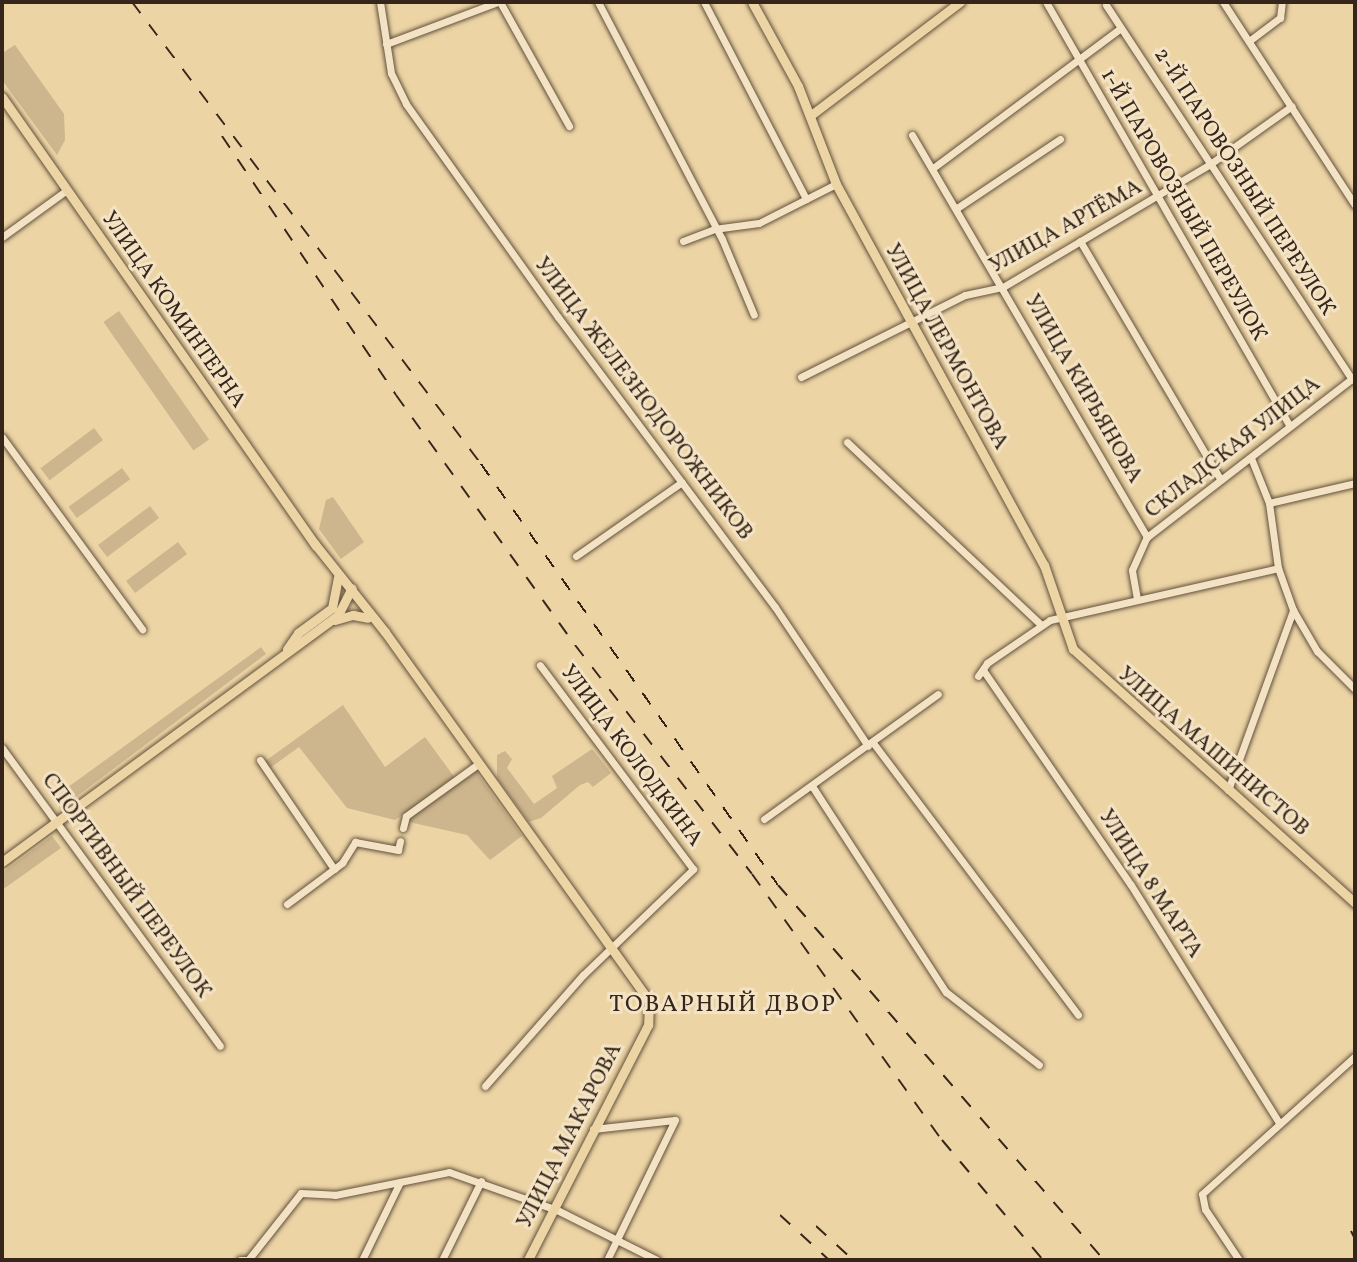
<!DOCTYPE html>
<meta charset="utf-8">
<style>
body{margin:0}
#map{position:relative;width:1357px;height:1262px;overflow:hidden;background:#ecd4a5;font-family:Vollkorn,serif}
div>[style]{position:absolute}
.green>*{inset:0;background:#cdb68d;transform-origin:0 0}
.roads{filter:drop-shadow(0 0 2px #63513d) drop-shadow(0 0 2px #63513d)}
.minor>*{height:7px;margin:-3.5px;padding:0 3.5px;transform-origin:3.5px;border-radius:3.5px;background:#f3e3c4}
.major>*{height:9px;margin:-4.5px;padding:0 4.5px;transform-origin:4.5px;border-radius:4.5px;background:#ecd4a5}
.rail>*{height:2px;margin-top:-1px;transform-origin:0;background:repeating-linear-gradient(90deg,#35251a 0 14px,transparent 0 28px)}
span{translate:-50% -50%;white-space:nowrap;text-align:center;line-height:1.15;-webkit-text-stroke:6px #f3e3c4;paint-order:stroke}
.street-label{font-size:22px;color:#35251a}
.neighbourhood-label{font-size:24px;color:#35251a;letter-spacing:2px}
.frame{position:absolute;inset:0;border:4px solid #35251a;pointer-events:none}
</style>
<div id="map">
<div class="green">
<div style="clip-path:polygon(15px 45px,64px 114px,65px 140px,57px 155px,2px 80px,2px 53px)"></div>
<div style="left:119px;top:311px;width:157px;height:19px;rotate:55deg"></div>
<div style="left:94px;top:428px;width:15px;height:67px;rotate:53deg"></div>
<div style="left:122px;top:468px;width:14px;height:66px;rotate:54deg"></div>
<div style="clip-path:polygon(333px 497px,364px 542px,341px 559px,319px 529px,326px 500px)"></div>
<div style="left:150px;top:506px;width:15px;height:65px;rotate:53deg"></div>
<div style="left:178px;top:542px;width:15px;height:65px;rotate:53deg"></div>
<div style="clip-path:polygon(261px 647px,266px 654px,60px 809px,53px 798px)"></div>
<div style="clip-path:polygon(343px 705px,385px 767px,425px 737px,455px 778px,395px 820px,347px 808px,299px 747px,270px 768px,264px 762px)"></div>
<div style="clip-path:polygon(592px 749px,611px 773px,593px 787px,588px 782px,580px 785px,541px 818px,529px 822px,497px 778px,497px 755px,505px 751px,512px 759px,507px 768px,534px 804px,557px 788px,552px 776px)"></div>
<div style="clip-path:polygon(476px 772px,522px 836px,490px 860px,467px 835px,409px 822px,412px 813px)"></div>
<div style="clip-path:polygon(52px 836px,61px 848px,2px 890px,2px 873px)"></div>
</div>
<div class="roads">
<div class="minor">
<div style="left:380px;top:2px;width:72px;rotate:81.2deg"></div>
<div style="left:391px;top:73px;width:34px;rotate:64deg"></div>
<div style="left:406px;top:104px;width:262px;rotate:54.5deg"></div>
<div style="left:558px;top:317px;width:362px;rotate:53.2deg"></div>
<div style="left:775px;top:607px;width:167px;rotate:56.2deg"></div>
<div style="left:500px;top:2px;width:142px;rotate:60.9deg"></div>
<div style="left:598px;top:2px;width:267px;rotate:62.4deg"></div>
<div style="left:722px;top:239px;width:82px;rotate:67.2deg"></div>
<div style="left:704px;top:2px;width:222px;rotate:62.6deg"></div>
<div style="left:1046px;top:2px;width:489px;rotate:60.1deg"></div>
<div style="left:1223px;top:2px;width:242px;rotate:57deg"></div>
<div style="left:1106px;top:5px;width:448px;rotate:56.7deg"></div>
<div style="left:1249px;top:41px;width:39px;rotate:-37deg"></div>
<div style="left:1280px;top:18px;width:16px;rotate:-83deg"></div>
<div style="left:386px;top:44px;width:120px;rotate:-20.6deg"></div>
<div style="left:912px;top:135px;width:466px;rotate:59.7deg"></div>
<div style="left:933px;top:168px;width:234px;rotate:-36.7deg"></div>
<div style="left:957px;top:208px;width:124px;rotate:-33.8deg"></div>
<div style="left:2px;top:237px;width:80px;rotate:-35.9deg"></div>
<div style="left:683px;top:241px;width:33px;rotate:-21deg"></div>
<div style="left:714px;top:229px;width:45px;rotate:-7.6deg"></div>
<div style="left:759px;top:223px;width:86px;rotate:-26.9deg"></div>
<div style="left:1080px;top:241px;width:277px;rotate:59.5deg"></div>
<div style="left:801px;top:377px;width:183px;rotate:-26.6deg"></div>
<div style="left:965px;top:295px;width:39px;rotate:-12deg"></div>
<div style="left:1003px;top:287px;width:241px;rotate:-30.7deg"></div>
<div style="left:1210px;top:164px;width:100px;rotate:-35.3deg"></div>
<div style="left:2px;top:437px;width:238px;rotate:53.9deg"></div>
<div style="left:847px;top:442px;width:265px;rotate:43.3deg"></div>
<div style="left:1251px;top:458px;width:48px;rotate:68.2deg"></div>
<div style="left:1269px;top:503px;width:66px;rotate:82.1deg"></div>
<div style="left:1278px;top:568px;width:45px;rotate:70.3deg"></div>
<div style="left:1293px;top:610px;width:48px;rotate:59.7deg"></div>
<div style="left:1317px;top:651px;width:54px;rotate:45deg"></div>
<div style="left:1269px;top:503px;width:88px;rotate:-13.1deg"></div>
<div style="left:576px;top:556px;width:129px;rotate:-34.9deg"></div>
<div style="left:1137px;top:599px;width:29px;rotate:-100deg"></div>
<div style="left:1132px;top:570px;width:36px;rotate:-66deg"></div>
<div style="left:1147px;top:537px;width:260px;rotate:-37.7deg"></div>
<div style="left:983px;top:670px;width:261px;rotate:55.5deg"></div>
<div style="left:1131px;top:885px;width:280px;rotate:58.1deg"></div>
<div style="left:978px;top:676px;width:16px;rotate:-55deg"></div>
<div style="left:987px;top:663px;width:76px;rotate:-34.3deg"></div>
<div style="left:1050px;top:620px;width:234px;rotate:-12.8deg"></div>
<div style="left:874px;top:744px;width:339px;rotate:53deg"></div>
<div style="left:2px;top:748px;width:369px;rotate:53.8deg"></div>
<div style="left:260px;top:760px;width:132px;rotate:55.8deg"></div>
<div style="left:812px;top:786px;width:246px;rotate:57deg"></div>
<div style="left:946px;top:992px;width:118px;rotate:38.1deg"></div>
<div style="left:1228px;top:790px;width:191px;rotate:-70.1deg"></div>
<div style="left:764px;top:819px;width:214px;rotate:-35.7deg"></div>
<div style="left:403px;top:828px;width:12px;rotate:-76deg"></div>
<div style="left:406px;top:816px;width:89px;rotate:-35.8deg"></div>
<div style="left:287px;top:904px;width:69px;rotate:-36.7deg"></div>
<div style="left:342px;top:863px;width:25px;rotate:-58deg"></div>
<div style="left:355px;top:842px;width:44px;rotate:10.5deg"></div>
<div style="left:398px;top:850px;width:9px;rotate:-77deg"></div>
<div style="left:485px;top:1086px;width:148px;rotate:-48.6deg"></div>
<div style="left:583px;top:975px;width:153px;rotate:-43.9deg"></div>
<div style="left:693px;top:869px;width:255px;rotate:-126.9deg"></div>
<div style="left:593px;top:1129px;width:82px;rotate:-6.3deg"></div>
<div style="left:675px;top:1120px;width:156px;rotate:115.9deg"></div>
<div style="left:240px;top:1260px;width:8px"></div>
<div style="left:248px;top:1260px;width:85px;rotate:-51.7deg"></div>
<div style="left:301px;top:1193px;width:34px;rotate:3deg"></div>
<div style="left:335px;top:1195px;width:116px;rotate:-11.4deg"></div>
<div style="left:449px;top:1172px;width:114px;rotate:19.4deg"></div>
<div style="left:557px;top:1210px;width:112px;rotate:26.6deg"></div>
<div style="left:362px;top:1260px;width:87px;rotate:-64deg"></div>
<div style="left:442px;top:1260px;width:88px;rotate:-63.7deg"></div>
<div style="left:1239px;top:1260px;width:61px;rotate:-123.7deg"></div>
<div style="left:1205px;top:1209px;width:15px;rotate:-101deg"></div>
<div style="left:1202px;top:1194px;width:206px;rotate:-42deg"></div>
</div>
<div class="major">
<div style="left:752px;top:2px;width:96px;rotate:61.3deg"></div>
<div style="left:798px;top:86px;width:105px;rotate:68.8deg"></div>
<div style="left:836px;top:184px;width:434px;rotate:61.4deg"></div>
<div style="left:1044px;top:565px;width:89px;rotate:71deg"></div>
<div style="left:1073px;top:649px;width:380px;rotate:42deg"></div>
<div style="left:2px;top:97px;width:548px;rotate:55.03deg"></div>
<div style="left:811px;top:115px;width:187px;rotate:-37.2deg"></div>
<div style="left:314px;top:543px;width:114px;rotate:51.4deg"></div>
<div style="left:385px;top:632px;width:454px;rotate:54.4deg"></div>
<div style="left:649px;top:1001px;width:24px;rotate:92deg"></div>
<div style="left:648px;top:1025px;width:264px;rotate:117.1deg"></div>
<div style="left:335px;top:620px;width:19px;rotate:-16deg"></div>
<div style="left:353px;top:615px;width:15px;rotate:11deg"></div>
<div style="left:287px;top:649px;width:19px;rotate:-55deg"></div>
<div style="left:298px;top:633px;width:42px;rotate:-36.3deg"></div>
<div style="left:332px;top:608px;width:31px;rotate:-79deg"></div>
<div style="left:2px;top:862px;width:417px;rotate:-36.3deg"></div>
<div style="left:338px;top:615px;width:30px;rotate:-63deg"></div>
</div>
</div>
<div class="rail">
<div style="left:132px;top:2px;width:579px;rotate:52.93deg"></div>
<div style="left:481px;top:464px;width:515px;rotate:54.8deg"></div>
<div style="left:778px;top:885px;width:497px;rotate:49deg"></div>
<div style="left:222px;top:136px;width:312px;rotate:56.1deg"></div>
<div style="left:396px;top:395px;width:307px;rotate:54.4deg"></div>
<div style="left:575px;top:645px;width:289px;rotate:52.3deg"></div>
<div style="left:752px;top:874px;width:327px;rotate:54.5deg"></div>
<div style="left:942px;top:1140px;width:157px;rotate:49.9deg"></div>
<div style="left:780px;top:1215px;width:67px;rotate:42.6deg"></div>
<div style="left:816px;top:1226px;width:50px;rotate:42.6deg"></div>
<div style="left:1351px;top:1231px;width:9px;rotate:63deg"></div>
</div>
<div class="street-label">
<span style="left:1244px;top:182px;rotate:57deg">2-Й ПАРОВОЗНЫЙ ПЕРЕУЛОК</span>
<span style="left:1183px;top:205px;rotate:60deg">1-Й ПАРОВОЗНЫЙ ПЕРЕУЛОК</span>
<span style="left:1066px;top:227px;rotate:-29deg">УЛИЦА АРТЁМА</span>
<span style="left:173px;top:310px;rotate:55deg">УЛИЦА КОМИНТЕРНА</span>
<span style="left:946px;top:347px;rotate:61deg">УЛИЦА ЛЕРМОНТОВА</span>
<span style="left:1083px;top:389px;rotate:60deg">УЛИЦА КИРЬЯНОВА</span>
<span style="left:643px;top:399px;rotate:53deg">УЛИЦА ЖЕЛЕЗНОДОРОЖНИКОВ</span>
<span style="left:1233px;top:448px;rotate:-38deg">СКЛАДСКАЯ УЛИЦА</span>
<span style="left:1213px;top:752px;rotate:41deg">УЛИЦА МАШИНИСТОВ</span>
<span style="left:631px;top:756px;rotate:53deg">УЛИЦА КОЛОДКИНА</span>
<span style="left:1150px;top:884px;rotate:57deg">УЛИЦА 8 МАРТА</span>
<span style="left:126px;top:886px;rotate:54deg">СПОРТИВНЫЙ ПЕРЕУЛОК</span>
<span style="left:570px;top:1136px;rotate:-63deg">УЛИЦА МАКАРОВА</span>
</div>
<div class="neighbourhood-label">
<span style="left:723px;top:1006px">ТОВАРНЫЙ ДВОР</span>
</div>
<div class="frame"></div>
</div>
